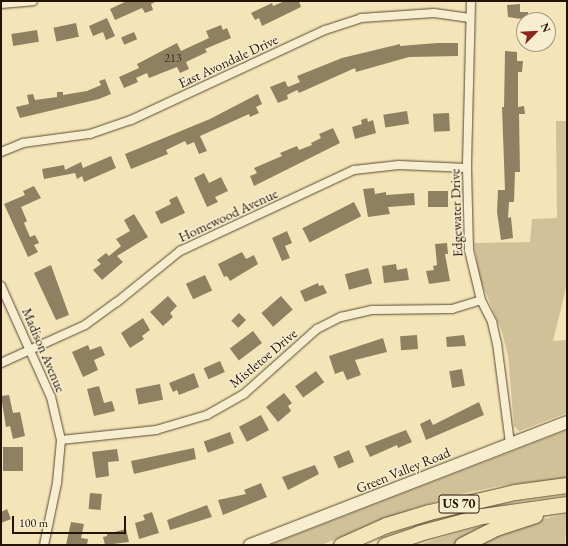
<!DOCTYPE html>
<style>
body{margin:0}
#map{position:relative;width:568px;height:546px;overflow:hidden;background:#f3e5b7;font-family:"EB Garamond",serif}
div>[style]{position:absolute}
.green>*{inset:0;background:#d0c199}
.building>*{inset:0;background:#908062;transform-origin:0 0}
.roads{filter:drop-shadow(0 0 1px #584832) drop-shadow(0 0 1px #584832)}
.minor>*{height:8px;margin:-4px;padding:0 4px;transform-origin:4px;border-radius:4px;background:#f7eed0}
.secondary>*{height:12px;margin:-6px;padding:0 6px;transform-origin:6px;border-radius:6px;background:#f7eed0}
.motorway>*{height:15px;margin:-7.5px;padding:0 7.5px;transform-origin:7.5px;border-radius:7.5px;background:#f3e5b7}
span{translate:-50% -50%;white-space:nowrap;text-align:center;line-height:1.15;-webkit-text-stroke:3px #f7eed0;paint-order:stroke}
.number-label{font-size:12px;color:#402e1c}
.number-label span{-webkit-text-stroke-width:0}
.shield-label span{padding:1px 3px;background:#f7eed0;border:1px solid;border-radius:3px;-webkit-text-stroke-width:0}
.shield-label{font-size:13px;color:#251305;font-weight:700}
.street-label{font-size:14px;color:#251305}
.frame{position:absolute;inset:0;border:2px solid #251305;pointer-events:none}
.north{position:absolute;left:516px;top:12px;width:40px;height:40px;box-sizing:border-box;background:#f7eed0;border:1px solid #a3967f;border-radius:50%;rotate:66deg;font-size:11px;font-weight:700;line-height:16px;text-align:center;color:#251305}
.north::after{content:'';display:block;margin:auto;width:14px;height:18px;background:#8f2418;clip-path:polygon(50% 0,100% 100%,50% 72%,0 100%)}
.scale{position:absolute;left:12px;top:516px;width:114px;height:18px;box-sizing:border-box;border:2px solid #251305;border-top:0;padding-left:5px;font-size:12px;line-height:14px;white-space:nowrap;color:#251305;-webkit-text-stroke:3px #f7eed0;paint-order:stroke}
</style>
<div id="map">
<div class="green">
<div style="clip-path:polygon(556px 121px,567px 121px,567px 284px,553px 341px,567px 340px,567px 413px,519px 431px,514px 426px,508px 356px,502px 332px,480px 279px,474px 243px,530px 242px,532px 219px,557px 218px)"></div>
<div style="clip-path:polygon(567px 430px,567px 478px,499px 486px,456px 495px,412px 509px,321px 545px,269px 545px)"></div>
<div style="clip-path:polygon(567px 514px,565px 545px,474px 545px,515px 525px)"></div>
<div style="clip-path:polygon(499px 521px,456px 545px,419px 545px,433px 540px)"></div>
</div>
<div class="building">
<div style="clip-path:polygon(127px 1px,157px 1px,151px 4px,153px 10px,145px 13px,142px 8px,115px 20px,110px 9px)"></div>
<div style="clip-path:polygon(285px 1px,299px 1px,301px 7px,262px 26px,259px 18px,255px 20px,251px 13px,272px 3px,273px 6px)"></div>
<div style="clip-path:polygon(520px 4px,520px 12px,528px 12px,528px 20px,508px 17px,507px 5px)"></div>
<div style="clip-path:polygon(107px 18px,115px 36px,106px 40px,103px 32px,93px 36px,89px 26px)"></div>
<div style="left:76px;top:23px;width:14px;height:23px;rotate:78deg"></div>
<div style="clip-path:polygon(221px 25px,223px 30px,227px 28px,231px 38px,205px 49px,207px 52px,186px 62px,189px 69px,180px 73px,177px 67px,149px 78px,147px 73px,136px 78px,138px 82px,124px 88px,119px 77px,139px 68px,137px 64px,177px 43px,181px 51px,209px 38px,206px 31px)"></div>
<div style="left:37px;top:30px;width:12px;height:26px;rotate:81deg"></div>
<div style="left:134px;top:32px;width:8px;height:14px;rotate:67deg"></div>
<div style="clip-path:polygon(437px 43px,458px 43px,458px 56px,409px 57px,356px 72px,355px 68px,299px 93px,297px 90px,287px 95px,288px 99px,278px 103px,270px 87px,285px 81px,288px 87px,300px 82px,297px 76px,342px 58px,400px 44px,400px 46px)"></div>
<div style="clip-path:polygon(505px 51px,517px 52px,517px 61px,523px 61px,522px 72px,518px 72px,518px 107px,524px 106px,525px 114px,519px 114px,520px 172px,515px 172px,514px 202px,509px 202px,508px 218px,511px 217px,513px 238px,501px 240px,497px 212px,498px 190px,505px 190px,502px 107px,504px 107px)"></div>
<div style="clip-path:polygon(105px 79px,111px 94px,99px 99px,20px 118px,16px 107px,29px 104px,27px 95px,33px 94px,35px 100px,57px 97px,57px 92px,63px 92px,63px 95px,87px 91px,101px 85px,99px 81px)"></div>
<div style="clip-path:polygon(258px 94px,262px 104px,256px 107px,259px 113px,250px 117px,249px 114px,200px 136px,207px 151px,199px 154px,194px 142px,187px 145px,185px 141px,166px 150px,168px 154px,131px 169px,125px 154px,210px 119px)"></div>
<div style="left:407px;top:111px;width:13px;height:24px;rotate:81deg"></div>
<div style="left:449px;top:113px;width:18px;height:16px;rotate:87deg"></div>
<div style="clip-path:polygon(367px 118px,368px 122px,373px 120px,376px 133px,355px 139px,352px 127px,362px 124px,361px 120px)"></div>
<div style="clip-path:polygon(333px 128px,340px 143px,254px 186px,250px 176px,257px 173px,254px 168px,282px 156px,280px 153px,297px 146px,299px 150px,312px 145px,311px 143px,321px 138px,319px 134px)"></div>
<div style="clip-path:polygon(111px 156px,116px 168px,84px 182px,82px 176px,77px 179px,75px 173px,44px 179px,42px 169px,64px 165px,65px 170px,81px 162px,83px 168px)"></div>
<div style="clip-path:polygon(204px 173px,209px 183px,221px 177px,228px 191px,215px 197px,218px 202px,207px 207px,194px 178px)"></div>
<div style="clip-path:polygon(34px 186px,41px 198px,21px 207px,27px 221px,24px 223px,30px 237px,35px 235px,39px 243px,34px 245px,38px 252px,28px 257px,4px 204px,25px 195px,23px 191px)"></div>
<div style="clip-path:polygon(374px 188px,375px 194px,386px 192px,386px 195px,414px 193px,415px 205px,388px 207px,390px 214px,368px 217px,363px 189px)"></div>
<div style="left:428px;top:191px;width:20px;height:16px"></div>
<div style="clip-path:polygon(177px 196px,185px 213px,161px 224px,155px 212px,171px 204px,169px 200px)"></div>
<div style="left:354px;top:202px;width:16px;height:58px;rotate:63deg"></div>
<div style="clip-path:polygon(134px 214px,148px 237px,117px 256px,123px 262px,102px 280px,93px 270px,101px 264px,97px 260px,106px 253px,109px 256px,121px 246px,116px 239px,130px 231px,124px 220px)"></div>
<div style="clip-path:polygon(287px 231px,292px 243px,285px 246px,290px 258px,282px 261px,272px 238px)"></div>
<div style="clip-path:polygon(447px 243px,448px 254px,445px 254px,450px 281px,429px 284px,426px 271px,434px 270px,433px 266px,437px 265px,435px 244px)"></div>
<div style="clip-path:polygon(242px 252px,246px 259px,254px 255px,258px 264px,230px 281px,227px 276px,224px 277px,218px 264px)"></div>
<div style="clip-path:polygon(396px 264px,397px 270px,407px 268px,409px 280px,384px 283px,382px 266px)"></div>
<div style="clip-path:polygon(51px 265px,69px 315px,56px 320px,34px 273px)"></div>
<div style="left:368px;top:268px;width:16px;height:24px;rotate:75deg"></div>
<div style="left:205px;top:275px;width:17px;height:21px;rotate:65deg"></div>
<div style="clip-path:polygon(318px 283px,319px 286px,323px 285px,327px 293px,305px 302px,300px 291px)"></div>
<div style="clip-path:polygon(168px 296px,177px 306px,170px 313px,173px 317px,163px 326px,150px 312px)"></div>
<div style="left:281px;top:296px;width:18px;height:26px;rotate:49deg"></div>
<div style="left:239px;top:313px;width:10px;height:11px;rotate:45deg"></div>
<div style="clip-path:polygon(143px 318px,150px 330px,142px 336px,144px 339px,130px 348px,121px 333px)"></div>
<div style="left:253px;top:331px;width:15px;height:29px;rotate:53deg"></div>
<div style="left:417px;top:335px;width:14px;height:17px;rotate:86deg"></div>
<div style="clip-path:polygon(464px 335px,466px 346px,447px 347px,446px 337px)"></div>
<div style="clip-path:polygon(383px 338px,387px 352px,355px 360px,361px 375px,347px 380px,343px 371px,335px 374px,329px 356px)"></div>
<div style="clip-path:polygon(88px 345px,90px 350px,101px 346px,105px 355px,94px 360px,98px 370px,83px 377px,72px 352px)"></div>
<div style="left:220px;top:361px;width:12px;height:18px;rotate:66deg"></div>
<div style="left:462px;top:369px;width:17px;height:13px;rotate:80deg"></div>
<div style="left:316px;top:371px;width:14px;height:26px;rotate:54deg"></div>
<div style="clip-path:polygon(194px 373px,199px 387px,179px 395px,177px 390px,173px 392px,169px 383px)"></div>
<div style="left:160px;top:384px;width:16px;height:25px;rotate:79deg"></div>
<div style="clip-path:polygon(99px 386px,104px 403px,112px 401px,115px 411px,94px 416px,87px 389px)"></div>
<div style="clip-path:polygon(284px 393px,292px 403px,288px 406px,291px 411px,278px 422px,266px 407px)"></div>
<div style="clip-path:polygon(9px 395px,13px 413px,20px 412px,25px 436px,13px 439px,10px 426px,6px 427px,1px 396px)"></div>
<div style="clip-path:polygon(479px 402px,484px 415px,426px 440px,420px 424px,430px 419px,433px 425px)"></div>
<div style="left:261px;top:415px;width:17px;height:25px;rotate:62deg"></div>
<div style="clip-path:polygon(406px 430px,412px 442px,398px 448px,397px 445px,370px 457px,365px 446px)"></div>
<div style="left:230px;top:432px;width:12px;height:28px;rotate:70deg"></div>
<div style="left:3px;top:447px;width:20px;height:24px"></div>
<div style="clip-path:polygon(194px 448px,196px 459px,134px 474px,131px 461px)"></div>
<div style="clip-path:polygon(117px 449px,119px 461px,108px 462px,109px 476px,96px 478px,92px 452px)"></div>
<div style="left:349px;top:450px;width:13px;height:17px;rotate:67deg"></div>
<div style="clip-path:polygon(315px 465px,319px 474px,288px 490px,282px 477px)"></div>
<div style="clip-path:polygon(261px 483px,267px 497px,223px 515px,218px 500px,246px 494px,244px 490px)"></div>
<div style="left:90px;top:493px;width:12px;height:16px;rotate:5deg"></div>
<div style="clip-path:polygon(207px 505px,212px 517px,170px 530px,167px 520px)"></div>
<div style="clip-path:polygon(7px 509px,11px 519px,1px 523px,1px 512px)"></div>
<div style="clip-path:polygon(152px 512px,159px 533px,139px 539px,135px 523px,145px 520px,143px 515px)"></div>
<div style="clip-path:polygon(71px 522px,84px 524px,81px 538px,88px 539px,87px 545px,66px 545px)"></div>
<div style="clip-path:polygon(126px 529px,129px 542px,105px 545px,103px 537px,107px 536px,107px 534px)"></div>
</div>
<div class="roads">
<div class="minor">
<div style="left:471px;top:1px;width:167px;rotate:91.4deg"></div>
<div style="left:467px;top:168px;width:82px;rotate:88.6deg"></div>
<div style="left:469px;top:250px;width:51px;rotate:76.5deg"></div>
<div style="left:481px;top:300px;width:25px;rotate:63deg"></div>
<div style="left:492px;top:322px;width:22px;rotate:77deg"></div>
<div style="left:497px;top:343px;width:101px;rotate:82.6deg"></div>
<div style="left:1px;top:4px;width:32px;rotate:-5deg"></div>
<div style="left:1px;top:152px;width:24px;rotate:-22deg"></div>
<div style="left:23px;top:143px;width:68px;rotate:-7.7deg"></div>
<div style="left:90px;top:134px;width:43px;rotate:-18.9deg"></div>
<div style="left:131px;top:120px;width:214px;rotate:-24.9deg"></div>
<div style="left:325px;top:30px;width:38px;rotate:-18deg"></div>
<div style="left:361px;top:18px;width:73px;rotate:-3.9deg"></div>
<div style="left:434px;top:13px;width:36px;rotate:8deg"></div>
<div style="left:1px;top:286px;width:122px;rotate:65.8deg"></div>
<div style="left:51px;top:397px;width:44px;rotate:76.9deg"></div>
<div style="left:61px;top:440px;width:43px;rotate:95.3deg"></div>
<div style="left:57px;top:483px;width:63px;rotate:101.8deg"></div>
<div style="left:1px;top:363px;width:92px;rotate:-24.3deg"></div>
<div style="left:85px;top:325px;width:39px;rotate:-36deg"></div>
<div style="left:117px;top:302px;width:81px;rotate:-39deg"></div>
<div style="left:180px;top:251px;width:192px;rotate:-25deg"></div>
<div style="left:354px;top:170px;width:45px;rotate:-6.3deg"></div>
<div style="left:399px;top:165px;width:68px;rotate:2.5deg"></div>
<div style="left:61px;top:440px;width:96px;rotate:-6deg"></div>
<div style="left:156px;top:430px;width:53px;rotate:-16.4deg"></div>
<div style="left:207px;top:415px;width:43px;rotate:-29.6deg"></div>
<div style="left:244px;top:394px;width:98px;rotate:-41.7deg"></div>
<div style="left:317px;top:329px;width:27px;rotate:-27deg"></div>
<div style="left:341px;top:317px;width:32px;rotate:-13deg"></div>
<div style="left:372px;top:310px;width:80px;rotate:-0.7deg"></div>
<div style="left:452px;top:309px;width:30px;rotate:-17deg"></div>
</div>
<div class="secondary">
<div style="left:250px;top:545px;width:340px;rotate:-21.2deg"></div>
</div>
<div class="motorway">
<div style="left:341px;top:545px;width:49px;rotate:-24deg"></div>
<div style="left:386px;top:525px;width:45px;rotate:-16.8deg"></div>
<div style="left:429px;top:512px;width:88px;rotate:-13.1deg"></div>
<div style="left:515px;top:492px;width:52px;rotate:-7.7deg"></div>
<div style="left:385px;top:545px;width:36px;rotate:-19deg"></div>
<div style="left:419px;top:533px;width:65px;rotate:-15.1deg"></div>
<div style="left:482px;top:516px;width:86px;rotate:-8deg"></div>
<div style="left:462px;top:545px;width:38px;rotate:-27deg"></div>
<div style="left:496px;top:528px;width:41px;rotate:-18.4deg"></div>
</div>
</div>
<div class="number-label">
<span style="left:173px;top:59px">213</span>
</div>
<div class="shield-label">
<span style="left:459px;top:504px">US 70</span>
</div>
<div class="street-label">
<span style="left:228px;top:61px;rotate:-25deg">East Avondale Drive</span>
<span style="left:456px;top:213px;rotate:-92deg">Edgewater Drive</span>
<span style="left:228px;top:215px;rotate:-25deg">Homewood Avenue</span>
<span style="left:44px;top:350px;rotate:67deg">Madison Avenue</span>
<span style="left:263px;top:358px;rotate:-40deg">Mistletoe Drive</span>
<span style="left:403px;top:470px;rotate:-22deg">Green Valley Road</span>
</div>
<div class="frame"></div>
<div class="north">N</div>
<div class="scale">100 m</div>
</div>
